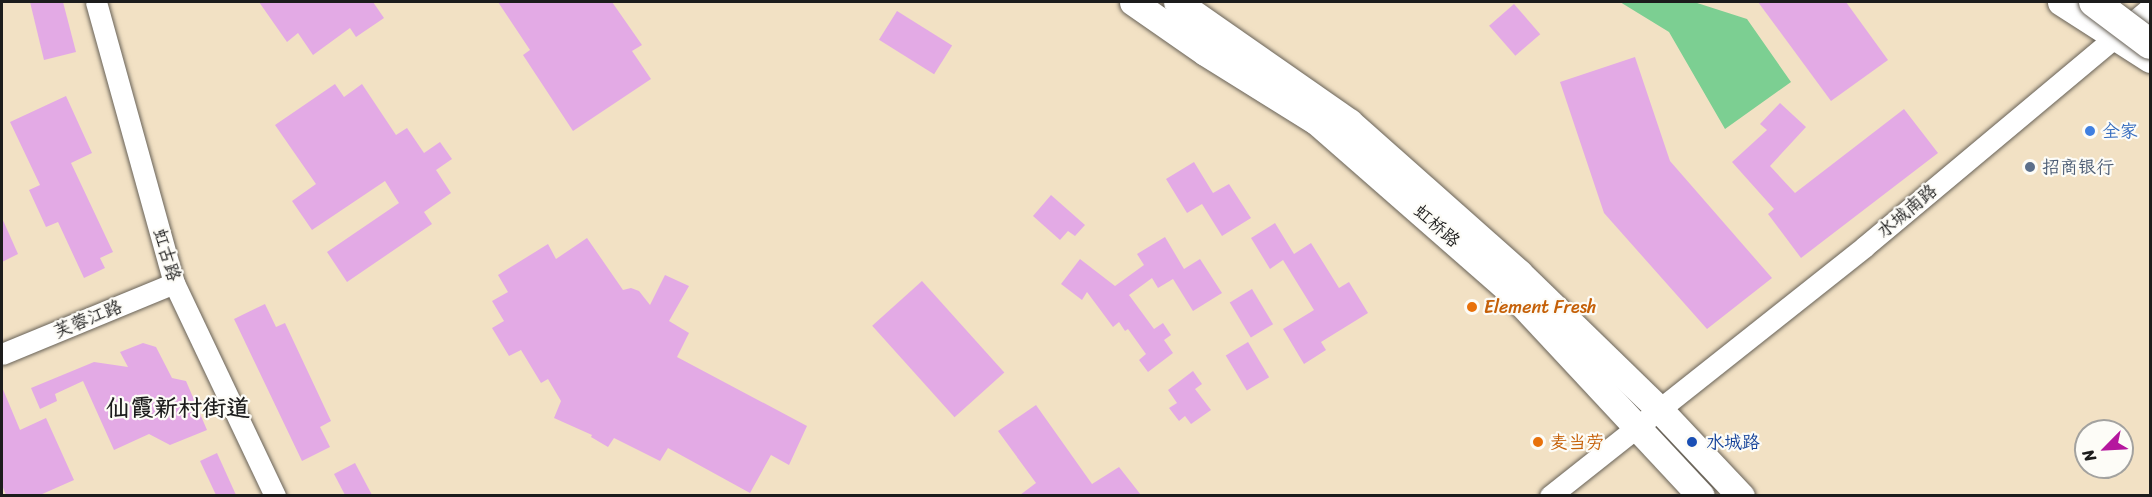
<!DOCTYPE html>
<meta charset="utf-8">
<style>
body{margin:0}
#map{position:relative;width:2152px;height:497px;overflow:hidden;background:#f2e1c4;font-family:Sriracha,"LXGW WenKai TC",sans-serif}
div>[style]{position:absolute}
.green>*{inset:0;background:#7ccf92}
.building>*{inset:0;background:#e3aae5;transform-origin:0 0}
.roads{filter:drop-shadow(0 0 2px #676157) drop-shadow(0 0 2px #676157)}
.minor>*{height:21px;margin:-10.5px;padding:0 10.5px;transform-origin:10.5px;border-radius:10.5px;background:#fff}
.major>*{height:27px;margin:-13.5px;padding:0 13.5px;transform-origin:13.5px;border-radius:13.5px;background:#fff}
.bridges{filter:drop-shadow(0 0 2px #676157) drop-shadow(0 0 2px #676157)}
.highway-bridge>*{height:30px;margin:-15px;padding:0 15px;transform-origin:15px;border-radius:15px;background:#fff}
.dots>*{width:16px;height:16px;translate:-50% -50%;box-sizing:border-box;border:3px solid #fdfcf7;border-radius:50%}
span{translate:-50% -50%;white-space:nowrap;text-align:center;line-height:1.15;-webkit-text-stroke:4.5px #fdfcf7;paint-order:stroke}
.shop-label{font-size:18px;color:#366cbe}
.left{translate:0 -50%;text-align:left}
.service-label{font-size:18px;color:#4e5e75}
.street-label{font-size:18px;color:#1c1c1c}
.food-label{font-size:18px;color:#c56008}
.transit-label{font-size:18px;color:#164399}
.district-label{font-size:24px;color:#1c1c1c;font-weight:700}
.frame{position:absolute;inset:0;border:3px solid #1c1c1c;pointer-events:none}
.north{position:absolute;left:2074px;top:419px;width:60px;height:60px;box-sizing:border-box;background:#fdfcf7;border:2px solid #a3a29f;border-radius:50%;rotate:246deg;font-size:16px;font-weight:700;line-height:24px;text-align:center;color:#1c1c1c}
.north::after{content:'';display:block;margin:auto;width:21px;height:27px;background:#b5179e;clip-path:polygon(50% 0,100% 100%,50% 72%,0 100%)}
</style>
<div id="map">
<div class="green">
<div style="clip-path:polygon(1620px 2px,1694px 2px,1747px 19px,1791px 82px,1725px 129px,1669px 32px)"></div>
</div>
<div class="building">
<div style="clip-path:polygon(30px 2px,63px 2px,76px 52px,44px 60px)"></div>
<div style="clip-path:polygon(259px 2px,373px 2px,384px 18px,356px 37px,350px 28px,313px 55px,298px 33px,287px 42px)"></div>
<div style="clip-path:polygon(498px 2px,612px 2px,642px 45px,632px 51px,651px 79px,573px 131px,523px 55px,530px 50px)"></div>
<div style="clip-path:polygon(1758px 2px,1846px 2px,1888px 60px,1831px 101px)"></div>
<div style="left:1514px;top:4px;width:40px;height:33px;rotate:49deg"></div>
<div style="left:897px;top:11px;width:65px;height:34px;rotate:32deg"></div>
<div style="clip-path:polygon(1635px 57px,1670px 161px,1772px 278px,1707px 329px,1604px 213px,1560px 82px)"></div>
<div style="clip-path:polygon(335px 84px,344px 97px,362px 84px,396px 135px,407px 128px,424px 153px,440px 142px,452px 159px,436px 170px,451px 193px,424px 212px,432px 224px,347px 282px,327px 252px,399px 203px,385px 181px,312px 230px,292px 201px,316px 184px,275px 125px)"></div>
<div style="clip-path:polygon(66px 96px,92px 153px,71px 163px,113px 252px,100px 258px,105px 268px,84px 278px,58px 222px,46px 227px,29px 190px,40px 185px,10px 122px)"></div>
<div style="clip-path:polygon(1780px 103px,1806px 127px,1770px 166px,1795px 193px,1904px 109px,1938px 153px,1801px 258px,1768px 214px,1774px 209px,1732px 162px,1767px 130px,1760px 124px)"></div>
<div style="clip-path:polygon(1194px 162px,1213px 193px,1229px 184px,1251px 218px,1222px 236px,1202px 204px,1187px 213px,1166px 179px)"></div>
<div style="clip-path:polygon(1051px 195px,1085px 225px,1075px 236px,1068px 231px,1060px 240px,1033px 216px)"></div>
<div style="clip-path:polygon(2px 218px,18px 254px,2px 262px)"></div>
<div style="clip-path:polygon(1275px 223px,1294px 254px,1311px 243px,1339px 288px,1349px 282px,1368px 313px,1321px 342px,1326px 350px,1304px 364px,1283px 329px,1314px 310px,1283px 260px,1270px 269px,1251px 238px)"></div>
<div style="clip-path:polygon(1165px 237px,1184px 269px,1200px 259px,1222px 293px,1193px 311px,1173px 279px,1158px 288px,1152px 278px,1129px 295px,1154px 329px,1163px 323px,1171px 335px,1164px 340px,1173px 353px,1148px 372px,1139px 360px,1146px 354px,1128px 329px,1125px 331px,1119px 322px,1113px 327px,1087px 292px,1082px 300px,1061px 284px,1080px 259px,1115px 286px,1144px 265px,1137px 254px)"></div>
<div style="clip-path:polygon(587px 238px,623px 290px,631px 288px,639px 291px,650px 305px,665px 275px,689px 286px,669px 321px,689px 333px,677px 357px,807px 426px,789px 465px,771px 455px,750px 493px,668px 448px,660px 461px,614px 438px,608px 447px,591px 437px,592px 435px,554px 418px,561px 401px,548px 379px,541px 383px,521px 350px,509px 356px,492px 328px,504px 321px,492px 301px,508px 292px,498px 275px,548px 244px,556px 259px)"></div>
<div style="left:922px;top:281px;width:123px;height:67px;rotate:48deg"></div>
<div style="left:1252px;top:289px;width:41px;height:26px;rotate:59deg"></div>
<div style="clip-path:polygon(265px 304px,276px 327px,285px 323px,331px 421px,320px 427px,330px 447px,302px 461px,234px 319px)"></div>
<div style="left:1248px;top:342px;width:41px;height:26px;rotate:59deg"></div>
<div style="clip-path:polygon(143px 343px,156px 347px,172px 378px,186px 381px,207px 430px,170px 445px,149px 434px,114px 450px,83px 381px,55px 394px,57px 401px,40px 409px,31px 388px,94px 362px,128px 367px,120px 352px)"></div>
<div style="clip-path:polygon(1193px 371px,1202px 384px,1195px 389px,1211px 410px,1191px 424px,1185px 416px,1179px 421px,1169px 408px,1177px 403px,1168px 390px)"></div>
<div style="clip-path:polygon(2px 387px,20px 430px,46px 418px,74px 480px,40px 495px,6px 495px,2px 485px)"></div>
<div style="clip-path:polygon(1036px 405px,1092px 484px,1119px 467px,1141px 495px,1020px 495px,1036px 483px,998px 431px)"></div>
<div style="clip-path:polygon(217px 453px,236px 495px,216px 495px,200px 461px)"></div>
<div style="clip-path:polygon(355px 463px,372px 495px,345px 495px,334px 474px)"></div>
</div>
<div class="roads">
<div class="minor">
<div style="left:96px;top:2px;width:292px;rotate:74.5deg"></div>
<div style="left:174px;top:283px;width:236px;rotate:64.6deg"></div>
<div style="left:2px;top:354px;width:186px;rotate:-22.4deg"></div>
<div style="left:1550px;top:496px;width:401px;rotate:-38.4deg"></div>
<div style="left:1864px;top:247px;width:373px;rotate:-39.9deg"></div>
</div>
<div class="major">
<div style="left:1133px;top:2px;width:88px;rotate:34.8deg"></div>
<div style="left:1205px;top:52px;width:131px;rotate:31.9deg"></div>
<div style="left:1316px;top:121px;width:254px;rotate:41.2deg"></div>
<div style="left:1507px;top:288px;width:284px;rotate:47deg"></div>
<div style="left:1177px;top:2px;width:210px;rotate:34.9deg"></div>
<div style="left:1349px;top:122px;width:227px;rotate:41.6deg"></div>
<div style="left:1519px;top:273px;width:194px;rotate:44.2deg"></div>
<div style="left:1658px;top:408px;width:121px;rotate:46.7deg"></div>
<div style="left:2061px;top:2px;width:106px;rotate:32.6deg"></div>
</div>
</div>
<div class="bridges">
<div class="highway-bridge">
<div style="left:2094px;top:2px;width:70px;rotate:36.9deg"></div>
</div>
</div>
<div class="dots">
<div style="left:2090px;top:131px;background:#3f7fe0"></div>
<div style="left:2030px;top:167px;background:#5c6f8a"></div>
<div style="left:1472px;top:307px;background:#e8710a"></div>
<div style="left:1538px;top:442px;background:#e8710a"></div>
<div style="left:1692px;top:442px;background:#1a4fb4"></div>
</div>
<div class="shop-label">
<span class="left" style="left:2102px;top:131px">全家</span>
</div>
<div class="service-label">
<span class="left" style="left:2042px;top:167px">招商银行</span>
</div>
<div class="street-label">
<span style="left:1907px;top:211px;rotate:-40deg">水城南路</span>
<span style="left:1437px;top:226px;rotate:41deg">虹桥路</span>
<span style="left:167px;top:255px;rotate:73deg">虹古路</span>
<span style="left:88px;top:319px;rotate:-22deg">芙蓉江路</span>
</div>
<div class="food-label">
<span class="left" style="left:1484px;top:307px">Element Fresh</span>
<span class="left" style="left:1550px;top:442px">麦当劳</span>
</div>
<div class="transit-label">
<span class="left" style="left:1706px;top:442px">水城路</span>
</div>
<div class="district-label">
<span style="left:178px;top:409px">仙霞新村街道</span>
</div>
<div class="frame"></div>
<div class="north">N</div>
</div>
